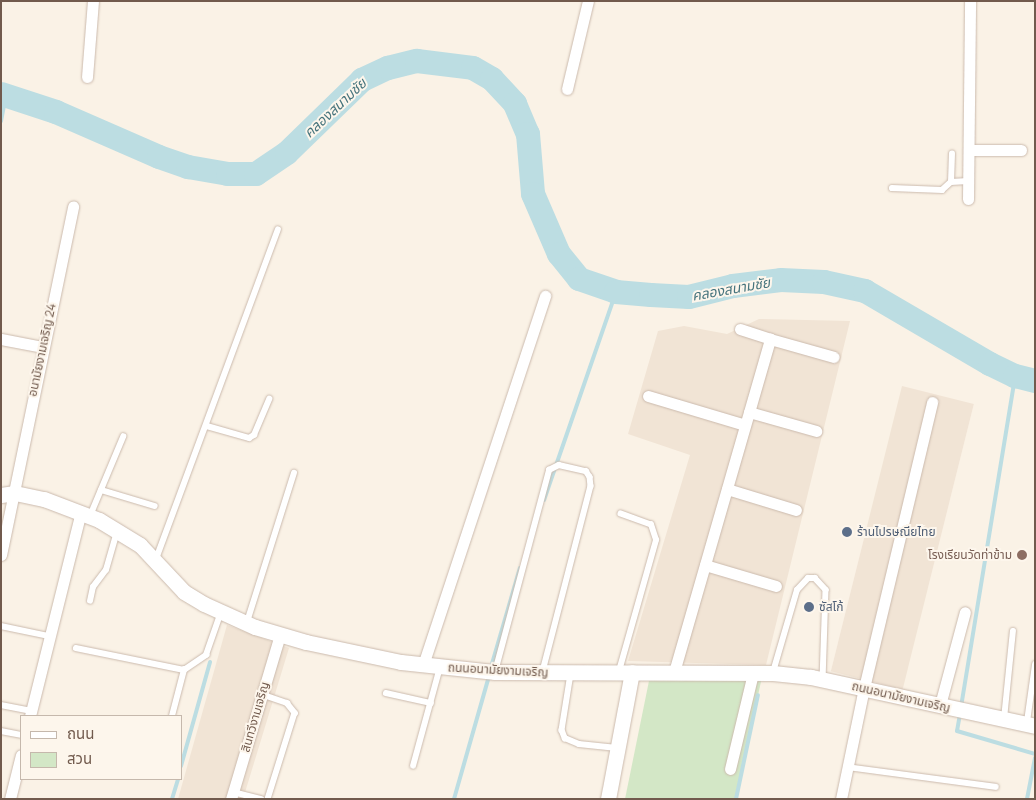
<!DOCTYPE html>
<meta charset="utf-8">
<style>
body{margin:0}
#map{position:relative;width:1036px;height:800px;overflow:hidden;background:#faf2e6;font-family:Manrope,"Noto Sans Thai",sans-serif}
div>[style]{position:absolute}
.residential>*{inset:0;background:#f1e4d5;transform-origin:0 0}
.green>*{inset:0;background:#d3e7c6}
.stream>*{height:4px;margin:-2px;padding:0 2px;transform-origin:2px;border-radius:2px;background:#bcdde2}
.river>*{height:24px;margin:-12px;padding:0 12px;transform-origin:12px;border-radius:12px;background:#bcdde2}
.roads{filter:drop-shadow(0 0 1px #cbbaad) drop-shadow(0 0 1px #cbbaad)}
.service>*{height:5.5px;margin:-2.75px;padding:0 2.75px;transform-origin:2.75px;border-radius:2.75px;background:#fff}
.minor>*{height:11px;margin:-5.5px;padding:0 5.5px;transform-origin:5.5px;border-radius:5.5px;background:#fff}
.tertiary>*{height:15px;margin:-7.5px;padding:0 7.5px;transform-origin:7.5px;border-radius:7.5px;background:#fff}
.dots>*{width:14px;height:14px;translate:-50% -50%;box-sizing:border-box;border:2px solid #fdf6ec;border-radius:50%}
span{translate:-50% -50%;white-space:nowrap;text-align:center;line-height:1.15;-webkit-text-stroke:4px #fdf6ec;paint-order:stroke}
.street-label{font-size:12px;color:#715a4d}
.service-label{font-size:12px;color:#4e5e75}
.left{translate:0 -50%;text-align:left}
.education-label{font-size:12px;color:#785e54}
.right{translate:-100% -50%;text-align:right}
.water-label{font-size:14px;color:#45737c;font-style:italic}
.frame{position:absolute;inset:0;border:2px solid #715a4d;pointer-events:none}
.legend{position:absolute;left:20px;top:715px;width:162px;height:65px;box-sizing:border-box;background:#fdf6ec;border:1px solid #c5b8ac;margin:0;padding:6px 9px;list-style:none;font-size:15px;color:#715a4d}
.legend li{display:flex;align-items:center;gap:10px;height:25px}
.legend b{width:25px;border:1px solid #c5b8ac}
</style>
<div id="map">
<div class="residential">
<div style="clip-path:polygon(759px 319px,850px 321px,766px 665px,628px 661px,690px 455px,628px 434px,658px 331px,684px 326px,727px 334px)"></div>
<div style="left:902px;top:386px;width:74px;height:294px;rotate:14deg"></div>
<div style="clip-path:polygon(227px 625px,289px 648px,243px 799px,178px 799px)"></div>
</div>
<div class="green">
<div style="clip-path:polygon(651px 671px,763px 672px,736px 799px,625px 799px)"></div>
</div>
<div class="stream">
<div style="left:1px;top:121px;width:25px;rotate:-79deg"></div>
<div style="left:544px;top:500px;width:220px;rotate:-70.9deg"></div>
<div style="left:491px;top:667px;width:103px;rotate:-73.7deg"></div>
<div style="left:961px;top:707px;width:335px;rotate:-80.7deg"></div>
<div style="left:960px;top:714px;width:17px;rotate:100deg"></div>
<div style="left:957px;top:731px;width:81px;rotate:16.4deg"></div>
<div style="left:181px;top:766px;width:108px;rotate:-74.4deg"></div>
<div style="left:172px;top:799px;width:21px;rotate:-73deg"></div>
<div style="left:454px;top:799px;width:128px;rotate:-74.1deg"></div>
<div style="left:736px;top:799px;width:106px;rotate:-78.1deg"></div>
<div style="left:1027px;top:799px;width:42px;rotate:-79deg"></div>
</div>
<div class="river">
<div style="left:1px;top:94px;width:58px;rotate:18.1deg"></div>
<div style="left:56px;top:112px;width:112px;rotate:23.6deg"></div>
<div style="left:159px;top:157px;width:31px;rotate:19deg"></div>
<div style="left:188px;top:167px;width:41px;rotate:9.9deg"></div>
<div style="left:228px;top:174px;width:28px"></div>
<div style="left:256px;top:174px;width:37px;rotate:-34deg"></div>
<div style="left:287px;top:153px;width:105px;rotate:-44.2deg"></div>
<div style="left:362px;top:80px;width:29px;rotate:-25deg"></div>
<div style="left:388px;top:68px;width:30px;rotate:-14deg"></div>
<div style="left:417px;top:61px;width:56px;rotate:7.1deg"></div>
<div style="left:473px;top:68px;width:22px;rotate:30deg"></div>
<div style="left:492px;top:79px;width:34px;rotate:47deg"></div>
<div style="left:515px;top:104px;width:33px;rotate:67deg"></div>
<div style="left:528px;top:134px;width:60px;rotate:85.2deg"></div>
<div style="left:533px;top:194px;width:65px;rotate:66.6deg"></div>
<div style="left:559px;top:254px;width:32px;rotate:51deg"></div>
<div style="left:579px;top:279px;width:39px;rotate:19deg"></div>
<div style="left:616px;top:292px;width:35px;rotate:5deg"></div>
<div style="left:651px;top:295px;width:38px;rotate:3deg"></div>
<div style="left:689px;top:297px;width:45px;rotate:-14deg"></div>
<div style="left:733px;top:286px;width:48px;rotate:-7.1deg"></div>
<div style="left:781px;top:280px;width:43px;rotate:2.7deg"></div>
<div style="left:824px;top:282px;width:42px;rotate:12.4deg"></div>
<div style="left:865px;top:291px;width:145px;rotate:30.3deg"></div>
<div style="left:990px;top:364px;width:28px;rotate:26deg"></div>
<div style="left:1015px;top:376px;width:21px;rotate:14deg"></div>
</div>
<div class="roads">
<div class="service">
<div style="left:951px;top:182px;width:28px;rotate:-88deg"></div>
<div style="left:892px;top:188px;width:50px;rotate:2.3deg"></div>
<div style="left:942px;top:190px;width:12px;rotate:-42deg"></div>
<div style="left:951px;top:182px;width:17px;rotate:-3deg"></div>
<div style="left:207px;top:426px;width:44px;rotate:15.9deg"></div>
<div style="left:249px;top:438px;width:6px;rotate:-31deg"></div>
<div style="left:254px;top:435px;width:39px;rotate:-67deg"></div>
<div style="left:101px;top:490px;width:56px;rotate:16.5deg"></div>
<div style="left:90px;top:516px;width:86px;rotate:-67.3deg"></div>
<div style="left:156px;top:559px;width:351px;rotate:-69.7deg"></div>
<div style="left:90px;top:601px;width:14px;rotate:-78deg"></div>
<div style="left:93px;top:587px;width:21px;rotate:-53deg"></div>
<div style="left:106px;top:570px;width:40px;rotate:-74deg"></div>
<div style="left:247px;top:622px;width:156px;rotate:-72.5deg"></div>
<div style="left:1px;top:626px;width:49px;rotate:11.8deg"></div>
<div style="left:76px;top:648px;width:110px;rotate:11.5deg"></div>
<div style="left:619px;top:671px;width:136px;rotate:-74.2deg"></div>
<div style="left:656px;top:540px;width:16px;rotate:-108deg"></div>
<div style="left:651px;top:525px;width:32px;rotate:-160deg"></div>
<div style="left:495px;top:672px;width:209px;rotate:-75deg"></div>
<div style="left:549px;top:470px;width:11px;rotate:-27deg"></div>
<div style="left:559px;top:465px;width:28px;rotate:13deg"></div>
<div style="left:586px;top:471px;width:7px;rotate:56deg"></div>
<div style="left:590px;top:477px;width:9px;rotate:84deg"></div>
<div style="left:591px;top:486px;width:191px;rotate:104.5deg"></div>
<div style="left:773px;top:672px;width:85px;rotate:-73.7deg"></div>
<div style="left:797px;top:590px;width:16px;rotate:-47deg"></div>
<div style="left:808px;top:578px;width:7px"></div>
<div style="left:815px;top:578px;width:16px;rotate:47deg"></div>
<div style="left:826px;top:590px;width:89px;rotate:91.9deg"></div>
<div style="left:571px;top:674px;width:57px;rotate:99.1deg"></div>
<div style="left:562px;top:730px;width:9px;rotate:69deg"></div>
<div style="left:565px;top:738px;width:15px;rotate:23deg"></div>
<div style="left:579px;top:744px;width:38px;rotate:6deg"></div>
<div style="left:386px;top:693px;width:46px;rotate:12.5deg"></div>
<div style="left:261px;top:694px;width:28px;rotate:19deg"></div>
<div style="left:287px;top:703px;width:13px;rotate:51deg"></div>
<div style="left:295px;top:713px;width:90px;rotate:107.4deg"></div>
<div style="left:1px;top:705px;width:31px;rotate:11deg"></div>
<div style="left:172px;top:716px;width:48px;rotate:-75.4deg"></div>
<div style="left:184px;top:670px;width:27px;rotate:-34deg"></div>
<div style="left:206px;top:655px;width:46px;rotate:-70.8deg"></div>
<div style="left:1004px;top:719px;width:88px;rotate:-84.2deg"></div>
<div style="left:1027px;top:722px;width:58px;rotate:-82deg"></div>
<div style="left:1px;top:731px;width:20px;rotate:11deg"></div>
<div style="left:413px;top:766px;width:103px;rotate:-74.7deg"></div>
<div style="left:847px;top:767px;width:150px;rotate:7.6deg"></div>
<div style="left:233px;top:792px;width:29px;rotate:14deg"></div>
</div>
<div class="minor">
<div style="left:87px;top:77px;width:76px;rotate:-85.5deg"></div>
<div style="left:567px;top:89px;width:90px;rotate:-76.6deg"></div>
<div style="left:969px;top:150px;width:52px"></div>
<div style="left:968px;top:199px;width:198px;rotate:-89.4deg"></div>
<div style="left:740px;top:329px;width:32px;rotate:18deg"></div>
<div style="left:1px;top:339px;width:43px;rotate:10.8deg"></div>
<div style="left:648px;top:396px;width:101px;rotate:16.6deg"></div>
<div style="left:749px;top:412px;width:70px;rotate:15.8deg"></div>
<div style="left:727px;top:489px;width:72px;rotate:16.9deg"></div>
<div style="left:1px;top:555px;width:356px;rotate:-78.3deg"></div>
<div style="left:705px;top:565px;width:74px;rotate:16.5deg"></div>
<div style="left:423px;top:665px;width:389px;rotate:-71.7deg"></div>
<div style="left:674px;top:672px;width:347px;rotate:-73.9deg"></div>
<div style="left:770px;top:339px;width:66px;rotate:15.7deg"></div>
<div style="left:940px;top:705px;width:96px;rotate:-75deg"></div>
<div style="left:30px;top:716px;width:210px;rotate:-76deg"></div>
<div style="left:730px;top:769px;width:99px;rotate:-76.5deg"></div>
<div style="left:10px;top:799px;width:45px;rotate:-76deg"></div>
<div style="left:231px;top:799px;width:171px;rotate:-73.4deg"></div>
<div style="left:841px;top:799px;width:113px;rotate:-78.3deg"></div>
<div style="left:864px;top:688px;width:294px;rotate:-76.6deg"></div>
</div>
<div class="tertiary">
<div style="left:1px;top:495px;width:14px;rotate:-8deg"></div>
<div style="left:15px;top:493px;width:30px;rotate:12deg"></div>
<div style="left:44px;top:499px;width:59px;rotate:20.9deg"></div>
<div style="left:99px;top:520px;width:48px;rotate:31.4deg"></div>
<div style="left:140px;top:545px;width:64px;rotate:46.9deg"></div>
<div style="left:184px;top:592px;width:23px;rotate:31deg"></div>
<div style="left:204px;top:604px;width:56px;rotate:24.3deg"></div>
<div style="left:255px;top:627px;width:53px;rotate:16.4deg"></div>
<div style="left:306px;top:642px;width:97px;rotate:11.9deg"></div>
<div style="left:401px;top:662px;width:95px;rotate:6.1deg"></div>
<div style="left:495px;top:672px;width:278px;rotate:0.2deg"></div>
<div style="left:773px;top:673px;width:38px;rotate:6deg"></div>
<div style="left:811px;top:677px;width:229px;rotate:12.3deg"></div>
<div style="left:608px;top:799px;width:129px;rotate:-79.3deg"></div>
</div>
</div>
<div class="dots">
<div style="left:847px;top:532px;background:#5c6f8a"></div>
<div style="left:1022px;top:555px;background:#8d6e63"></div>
<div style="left:809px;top:607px;background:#5c6f8a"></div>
</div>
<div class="street-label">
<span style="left:42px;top:350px;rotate:-78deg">อนามัยงามเจริญ 24</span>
<span style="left:498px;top:670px;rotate:3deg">ถนนอนามัยงามเจริญ</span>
<span style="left:901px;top:697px;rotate:13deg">ถนนอนามัยงามเจริญ</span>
<span style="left:255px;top:717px;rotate:-74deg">สินทวีงามเจริญ</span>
</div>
<div class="service-label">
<span class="left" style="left:857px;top:532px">ร้านไปรษณียไทย</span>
<span class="left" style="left:819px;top:607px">ซัสโก้</span>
</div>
<div class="education-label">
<span class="right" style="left:1012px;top:555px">โรงเรียนวัดท่าข้าม</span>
</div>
<div class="water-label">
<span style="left:335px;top:108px;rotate:-43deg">คลองสนามชัย</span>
<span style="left:731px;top:289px;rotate:-10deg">คลองสนามชัย</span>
</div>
<div class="frame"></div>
<ul class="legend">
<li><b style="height:6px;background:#fff"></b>ถนน</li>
<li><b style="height:14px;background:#d3e7c6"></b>สวน</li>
</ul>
</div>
